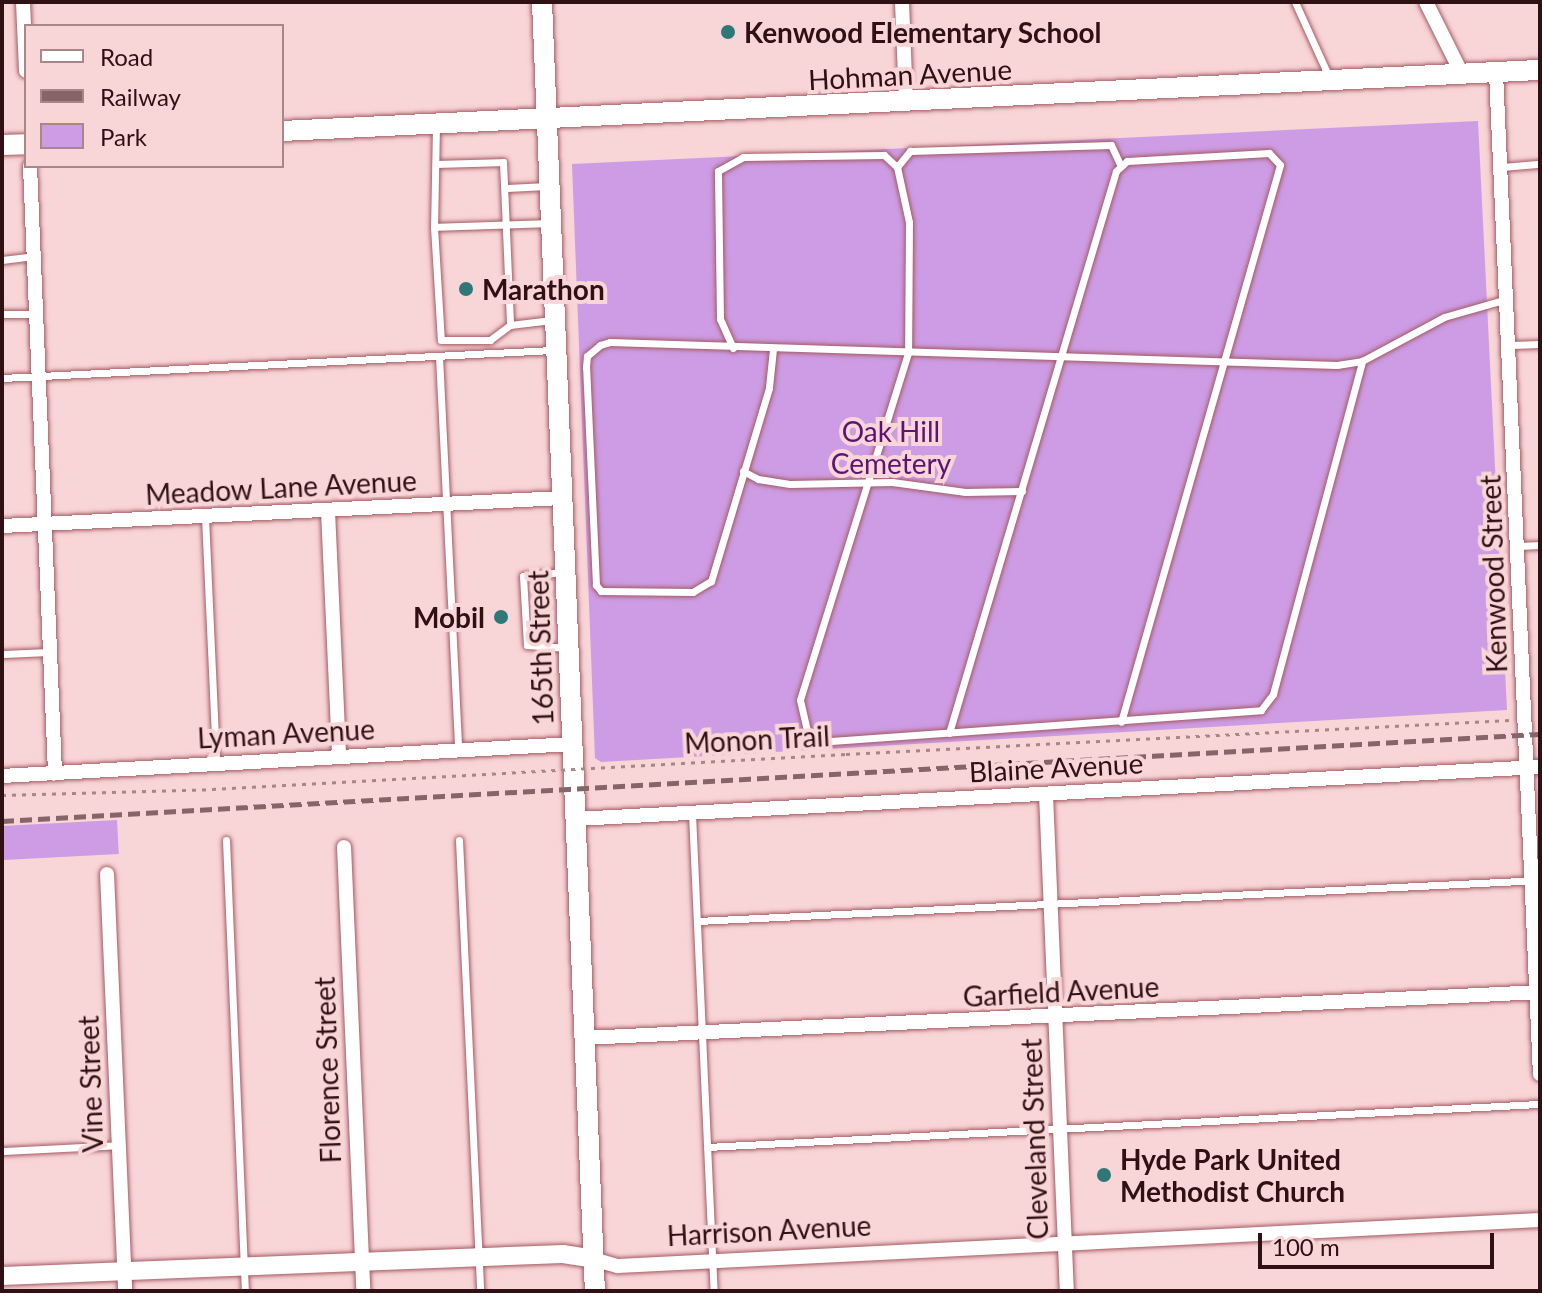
<!DOCTYPE html>
<style>
body{margin:0}
#map{position:relative;width:1542px;height:1293px;overflow:hidden;background:#f8d5d7;font-family:Lato,sans-serif}
div>[style]{position:absolute}
.green>*{inset:0;background:#cd9ce4;transform-origin:0 0}
.path>*{height:3px;margin-top:-1.5px;transform-origin:0;background:repeating-linear-gradient(90deg,#a78688 0 4px,transparent 0 10px)}
.roads{filter:drop-shadow(0 0 2px #a55a62) drop-shadow(0 0 2px #a55a62)}
.service>*{height:7px;margin:-3.5px;padding:0 3.5px;transform-origin:3.5px;border-radius:3.5px;background:#fff}
.minor>*{height:14px;margin:-7px;padding:0 7px;transform-origin:7px;border-radius:7px;background:#fff}
.tertiary>*{height:18px;margin:-9px;padding:0 9px;transform-origin:9px;border-radius:9px;background:#fff}
.secondary>*{height:20px;margin:-10px;padding:0 10px;transform-origin:10px;border-radius:10px;background:#fff}
.rail>*{height:5px;margin-top:-2.5px;transform-origin:0;background:repeating-linear-gradient(90deg,#856568 0 12px,transparent 0 18px)}
.path-bridge>*{height:3px;margin-top:-1.5px;transform-origin:0;background:repeating-linear-gradient(90deg,#a78688 0 4px,transparent 0 10px)}
.dots>*{width:22px;height:22px;translate:-50% -50%;box-sizing:border-box;border:4px solid #f8d5d7;border-radius:50%}
span{translate:-50% -50%;white-space:nowrap;text-align:center;line-height:1.15;-webkit-text-stroke:8px #f8d5d7;paint-order:stroke}
.poi-label{font-size:28px;color:#2f1114;font-weight:700}
.left{translate:0 -50%;text-align:left}
.right{translate:-100% -50%;text-align:right}
.street-label{font-size:28px;color:#2f1114}
.park-label{font-size:28px;color:#5c1377}
.frame{position:absolute;inset:0;border:4px solid #2f1114;pointer-events:none}
.legend{position:absolute;left:24px;top:24px;width:260px;height:144px;box-sizing:border-box;background:#f8d5d7;border:2px solid #a88789;margin:0;padding:10px 14px;list-style:none;font-size:24px;color:#2f1114}
.legend li{display:flex;align-items:center;gap:16px;height:40px}
.legend b{width:40px;border:2px solid #a88789}
.scale{position:absolute;left:1258px;top:1233px;width:236px;height:36px;box-sizing:border-box;border:4px solid #2f1114;border-top:0;padding-left:10px;font-size:24px;line-height:28px;white-space:nowrap;color:#2f1114;-webkit-text-stroke:6px #f8d5d7;paint-order:stroke}
</style>
<div id="map">
<div class="green">
<div style="clip-path:polygon(1478px 121px,1507px 710px,601px 762px,595px 758px,572px 164px)"></div>
<div style="left:117px;top:820px;width:34px;height:115px;rotate:87deg"></div>
</div>
<div class="path">
<div style="left:846px;top:754px;width:665px;rotate:-2.93deg"></div>
<div style="left:2px;top:795px;width:210px;rotate:-1.6deg"></div>
</div>
<div class="roads">
<div class="service">
<div style="left:1295px;top:2px;width:85px;rotate:65.6deg"></div>
<div style="left:436px;top:126px;width:101px;rotate:91.1deg"></div>
<div style="left:434px;top:227px;width:113px;rotate:86.5deg"></div>
<div style="left:441px;top:340px;width:49px"></div>
<div style="left:490px;top:340px;width:25px;rotate:-37deg"></div>
<div style="left:439px;top:164px;width:64px;rotate:-1.8deg"></div>
<div style="left:503px;top:162px;width:163px;rotate:87.5deg"></div>
<div style="left:510px;top:325px;width:42px;rotate:-6.8deg"></div>
<div style="left:897px;top:167px;width:21px;rotate:-51deg"></div>
<div style="left:910px;top:151px;width:201px;rotate:-1.7deg"></div>
<div style="left:1111px;top:145px;width:21px;rotate:65deg"></div>
<div style="left:1502px;top:167px;width:38px;rotate:-5deg"></div>
<div style="left:507px;top:188px;width:40px;rotate:-2.9deg"></div>
<div style="left:434px;top:227px;width:114px;rotate:-2deg"></div>
<div style="left:2px;top:260px;width:32px;rotate:-7deg"></div>
<div style="left:2px;top:314px;width:34px"></div>
<div style="left:1511px;top:345px;width:29px;rotate:-2deg"></div>
<div style="left:733px;top:348px;width:32px;rotate:-114deg"></div>
<div style="left:720px;top:319px;width:148px;rotate:-90.8deg"></div>
<div style="left:718px;top:171px;width:29px;rotate:-29deg"></div>
<div style="left:743px;top:157px;width:141px;rotate:-0.8deg"></div>
<div style="left:884px;top:155px;width:18px;rotate:43deg"></div>
<div style="left:897px;top:167px;width:56px;rotate:77.7deg"></div>
<div style="left:909px;top:222px;width:131px;rotate:90.4deg"></div>
<div style="left:908px;top:353px;width:363px;rotate:107.3deg"></div>
<div style="left:800px;top:700px;width:32px;rotate:77deg"></div>
<div style="left:807px;top:731px;width:26px;rotate:23deg"></div>
<div style="left:831px;top:741px;width:431px;rotate:-4.1deg"></div>
<div style="left:1261px;top:710px;width:20px;rotate:-53deg"></div>
<div style="left:1273px;top:694px;width:345px;rotate:-75deg"></div>
<div style="left:773px;top:349px;width:39px;rotate:96deg"></div>
<div style="left:769px;top:388px;width:202px;rotate:106.7deg"></div>
<div style="left:711px;top:581px;width:21px;rotate:149deg"></div>
<div style="left:693px;top:592px;width:92px;rotate:-179.4deg"></div>
<div style="left:601px;top:591px;width:8px;rotate:-130deg"></div>
<div style="left:596px;top:585px;width:218px;rotate:-92.6deg"></div>
<div style="left:586px;top:367px;width:11px;rotate:-85deg"></div>
<div style="left:587px;top:356px;width:17px;rotate:-40deg"></div>
<div style="left:600px;top:345px;width:10px;rotate:-17deg"></div>
<div style="left:610px;top:342px;width:727px;rotate:1.81deg"></div>
<div style="left:1337px;top:365px;width:25px;rotate:-9deg"></div>
<div style="left:1362px;top:361px;width:93px;rotate:-28.2deg"></div>
<div style="left:1444px;top:317px;width:66px;rotate:-15.9deg"></div>
<div style="left:439px;top:356px;width:393px;rotate:87.2deg"></div>
<div style="left:2px;top:378px;width:552px;rotate:-2.91deg"></div>
<div style="left:743px;top:471px;width:17px;rotate:28deg"></div>
<div style="left:758px;top:479px;width:32px;rotate:9deg"></div>
<div style="left:790px;top:484px;width:102px;rotate:-1.1deg"></div>
<div style="left:892px;top:482px;width:74px;rotate:7.8deg"></div>
<div style="left:965px;top:492px;width:57px;rotate:-1deg"></div>
<div style="left:205px;top:517px;width:246px;rotate:87.4deg"></div>
<div style="left:1519px;top:546px;width:21px;rotate:-3deg"></div>
<div style="left:563px;top:572px;width:40px;rotate:174.3deg"></div>
<div style="left:523px;top:576px;width:69px;rotate:86.7deg"></div>
<div style="left:527px;top:645px;width:40px;rotate:4.3deg"></div>
<div style="left:2px;top:654px;width:48px;rotate:-2.4deg"></div>
<div style="left:949px;top:733px;width:586px;rotate:-73.45deg"></div>
<div style="left:1116px;top:171px;width:15px;rotate:-42deg"></div>
<div style="left:1127px;top:161px;width:142px;rotate:-3.2deg"></div>
<div style="left:1269px;top:153px;width:16px;rotate:47deg"></div>
<div style="left:1280px;top:165px;width:579px;rotate:105.93deg"></div>
<div style="left:692px;top:814px;width:478px;rotate:87.4deg"></div>
<div style="left:226px;top:840px;width:451px;rotate:87.6deg"></div>
<div style="left:459px;top:840px;width:451px;rotate:87.3deg"></div>
<div style="left:697px;top:921px;width:844px;rotate:-2.78deg"></div>
<div style="left:707px;top:1147px;width:834px;rotate:-2.96deg"></div>
<div style="left:2px;top:1151px;width:117px;rotate:-2.9deg"></div>
</div>
<div class="minor">
<div style="left:23px;top:2px;width:69px;rotate:87.5deg"></div>
<div style="left:902px;top:2px;width:100px;rotate:87.7deg"></div>
<div style="left:1426px;top:2px;width:80px;rotate:63.4deg"></div>
<div style="left:1496px;top:72px;width:1003px;rotate:87.49deg"></div>
<div style="left:30px;top:166px;width:608px;rotate:87.64deg"></div>
<div style="left:328px;top:511px;width:245px;rotate:87.4deg"></div>
<div style="left:2px;top:526px;width:561px;rotate:-2.86deg"></div>
<div style="left:2px;top:776px;width:571px;rotate:-3.21deg"></div>
<div style="left:1046px;top:794px;width:497px;rotate:87.6deg"></div>
<div style="left:576px;top:819px;width:965px;rotate:-3.09deg"></div>
<div style="left:344px;top:847px;width:444px;rotate:87.5deg"></div>
<div style="left:107px;top:874px;width:417px;rotate:87.5deg"></div>
<div style="left:584px;top:1038px;width:957px;rotate:-2.75deg"></div>
<div style="left:593px;top:1259px;width:26px;rotate:16deg"></div>
<div style="left:618px;top:1266px;width:923px;rotate:-2.86deg"></div>
</div>
<div class="tertiary">
<div style="left:2px;top:1276px;width:561px;rotate:-2.25deg"></div>
<div style="left:563px;top:1254px;width:30px;rotate:9deg"></div>
</div>
<div class="secondary">
<div style="left:542px;top:2px;width:1290px;rotate:87.65deg"></div>
<div style="left:282px;top:131px;width:1259px;rotate:-2.78deg"></div>
<div style="left:2px;top:145px;width:24px;rotate:-2deg"></div>
</div>
</div>
<div class="rail">
<div style="left:2px;top:821px;width:1540px;rotate:-3.24deg"></div>
</div>
<div class="path-bridge">
<div style="left:212px;top:789px;width:635px;rotate:-3.16deg"></div>
</div>
<div class="dots">
<div style="left:728px;top:32px;background:#2e7877"></div>
<div style="left:466px;top:289px;background:#2e7877"></div>
<div style="left:501px;top:617px;background:#2e7877"></div>
<div style="left:1104px;top:1175px;background:#2e7877"></div>
</div>
<div class="poi-label">
<span class="left" style="left:744px;top:32px">Kenwood Elementary School</span>
<span class="left" style="left:482px;top:289px">Marathon</span>
<span class="right" style="left:485px;top:617px">Mobil</span>
<span class="left" style="left:1120px;top:1175px">Hyde Park United<br>Methodist Church</span>
</div>
<div class="street-label">
<span style="left:910px;top:74px;rotate:-3deg">Hohman Avenue</span>
<span style="left:281px;top:487px;rotate:-3deg">Meadow Lane Avenue</span>
<span style="left:1493px;top:574px;rotate:-92deg">Kenwood Street</span>
<span style="left:540px;top:648px;rotate:-92deg">165th Street</span>
<span style="left:286px;top:733px;rotate:-3deg">Lyman Avenue</span>
<span style="left:757px;top:739px;rotate:-3deg">Monon Trail</span>
<span style="left:1056px;top:767px;rotate:-3deg">Blaine Avenue</span>
<span style="left:1061px;top:991px;rotate:-3deg">Garfield Avenue</span>
<span style="left:327px;top:1070px;rotate:-92deg">Florence Street</span>
<span style="left:90px;top:1084px;rotate:-92deg">Vine Street</span>
<span style="left:1034px;top:1139px;rotate:-92deg">Cleveland Street</span>
<span style="left:769px;top:1230px;rotate:-3deg">Harrison Avenue</span>
</div>
<div class="park-label">
<span style="left:891px;top:447px">Oak Hill<br>Cemetery</span>
</div>
<div class="frame"></div>
<ul class="legend">
<li><b style="height:10px;background:#fff"></b>Road</li>
<li><b style="height:10px;background:#856568"></b>Railway</li>
<li><b style="height:22px;background:#cd9ce4"></b>Park</li>
</ul>
<div class="scale">100 m</div>
</div>
